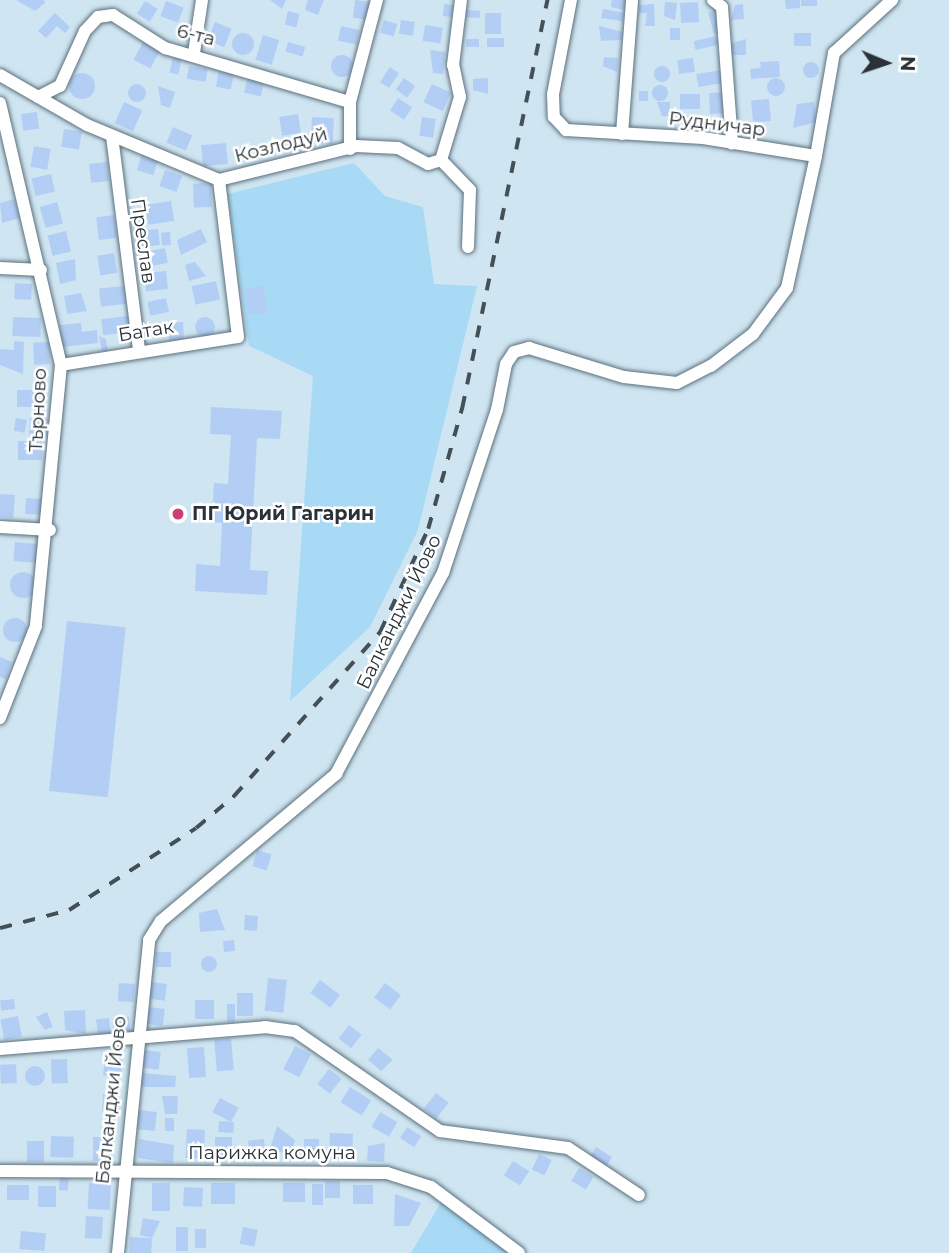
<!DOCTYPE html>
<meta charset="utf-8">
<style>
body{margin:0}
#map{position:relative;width:949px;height:1253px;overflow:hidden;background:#cfe5f2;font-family:Montserrat,sans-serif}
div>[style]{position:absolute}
.green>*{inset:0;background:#a8daf5}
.building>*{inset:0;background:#b3cef5;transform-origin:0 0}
.round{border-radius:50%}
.roads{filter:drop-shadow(0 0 2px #5c707b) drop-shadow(0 0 2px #5c707b)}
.minor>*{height:12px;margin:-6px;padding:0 6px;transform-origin:6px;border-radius:6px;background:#fff}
.rail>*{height:3.5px;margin-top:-1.75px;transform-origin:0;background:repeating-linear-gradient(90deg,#454f56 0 12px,transparent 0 24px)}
.dots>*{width:19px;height:19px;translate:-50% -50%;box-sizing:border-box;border:4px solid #fff;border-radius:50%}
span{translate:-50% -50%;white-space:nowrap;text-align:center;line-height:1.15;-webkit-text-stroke:5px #fff;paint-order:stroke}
.street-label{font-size:19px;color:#2a3237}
.poi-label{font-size:19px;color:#2a3237;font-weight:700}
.left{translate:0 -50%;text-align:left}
.north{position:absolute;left:851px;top:28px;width:70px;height:70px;-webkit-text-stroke:5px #fff;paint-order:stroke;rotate:92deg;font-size:19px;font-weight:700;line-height:28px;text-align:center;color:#2a3237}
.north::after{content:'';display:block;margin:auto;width:24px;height:32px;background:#2a3237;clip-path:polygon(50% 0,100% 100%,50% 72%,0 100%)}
</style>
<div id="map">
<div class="green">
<div style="clip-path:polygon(354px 163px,385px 196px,423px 207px,434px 284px,477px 286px,418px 530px,370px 627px,290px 701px,313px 376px,249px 346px,228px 194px)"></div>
<div style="clip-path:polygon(444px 1197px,519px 1253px,411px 1253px)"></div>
</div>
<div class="building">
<div style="clip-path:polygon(16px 0,43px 0,46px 2px,35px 11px)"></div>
<div style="clip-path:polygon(270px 0,286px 0,282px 9px)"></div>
<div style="clip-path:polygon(308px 0,324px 0,318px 15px,305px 10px)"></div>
<div style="left:355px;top:0;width:17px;height:18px;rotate:7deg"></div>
<div style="clip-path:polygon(612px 0,630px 0,628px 11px,611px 7px)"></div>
<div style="clip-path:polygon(785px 0,800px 0,800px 8px,786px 9px)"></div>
<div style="left:801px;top:0;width:16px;height:6px"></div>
<div style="left:145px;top:1px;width:15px;height:15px;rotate:32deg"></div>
<div style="left:166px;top:1px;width:19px;height:16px;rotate:21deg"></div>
<div style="clip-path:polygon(665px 2px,677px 3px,675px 20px,664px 16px)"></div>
<div style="left:698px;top:2px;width:20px;height:18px;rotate:87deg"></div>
<div style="left:444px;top:4px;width:9px;height:12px;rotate:6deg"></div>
<div style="clip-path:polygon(654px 4px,655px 26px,645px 26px,647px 13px,639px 13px,639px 5px)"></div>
<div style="clip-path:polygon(743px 4px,744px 19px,731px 20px,735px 5px)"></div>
<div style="clip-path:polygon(603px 9px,624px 13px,622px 21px,601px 18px)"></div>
<div style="left:464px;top:10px;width:16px;height:7px;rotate:4deg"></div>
<div style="left:288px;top:11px;width:12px;height:14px;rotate:14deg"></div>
<div style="clip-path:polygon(721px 11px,722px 33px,714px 34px,708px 12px)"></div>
<div style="clip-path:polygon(55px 13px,70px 27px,65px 33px,57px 26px,46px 38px,38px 31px)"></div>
<div style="left:485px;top:13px;width:16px;height:21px"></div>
<div style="left:384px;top:20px;width:14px;height:13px;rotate:17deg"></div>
<div style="left:401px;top:20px;width:14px;height:14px;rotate:8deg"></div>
<div style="left:215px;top:22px;width:18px;height:20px;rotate:22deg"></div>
<div style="left:425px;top:25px;width:18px;height:16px;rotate:9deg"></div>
<div style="left:341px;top:26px;width:19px;height:15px;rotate:12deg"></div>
<div style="clip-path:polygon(599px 26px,623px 32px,621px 40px,601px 41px)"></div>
<div style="left:680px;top:28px;width:12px;height:10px;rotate:90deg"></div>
<div class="round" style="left:232px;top:33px;width:22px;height:22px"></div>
<div style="left:794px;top:33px;width:17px;height:13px"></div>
<div style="left:263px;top:35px;width:17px;height:26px;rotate:17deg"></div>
<div style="left:716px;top:36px;width:9px;height:23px;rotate:77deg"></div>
<div style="left:504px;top:38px;width:9px;height:17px;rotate:90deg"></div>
<div style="left:466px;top:39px;width:13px;height:8px"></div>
<div style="clip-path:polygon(746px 39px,746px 55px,729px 55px,729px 44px)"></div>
<div style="left:143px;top:42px;width:19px;height:20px;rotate:28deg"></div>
<div style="left:288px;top:42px;width:18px;height:10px;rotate:16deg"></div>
<div style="clip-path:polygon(430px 50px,445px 52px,443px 74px,433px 73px)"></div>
<div class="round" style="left:331px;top:55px;width:22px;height:22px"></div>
<div style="left:173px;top:57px;width:9px;height:16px;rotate:13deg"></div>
<div style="clip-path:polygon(604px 57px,618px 58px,617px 72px,603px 66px)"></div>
<div style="left:693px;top:58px;width:14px;height:16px;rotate:82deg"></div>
<div style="clip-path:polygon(779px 61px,780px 77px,751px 79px,750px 69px,761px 68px,760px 62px)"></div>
<div class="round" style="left:803px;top:62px;width:16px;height:16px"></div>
<div style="left:189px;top:66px;width:19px;height:13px;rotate:9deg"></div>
<div class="round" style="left:654px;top:66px;width:16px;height:16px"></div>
<div style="left:390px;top:67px;width:11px;height:18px;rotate:34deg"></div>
<div style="left:722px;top:70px;width:13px;height:26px;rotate:81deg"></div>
<div style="left:219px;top:71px;width:15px;height:16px;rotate:11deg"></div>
<div class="round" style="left:69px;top:73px;width:26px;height:26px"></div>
<div style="left:248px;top:76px;width:17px;height:17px;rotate:13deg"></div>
<div class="round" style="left:767px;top:78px;width:18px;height:18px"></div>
<div style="left:404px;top:78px;width:14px;height:14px;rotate:36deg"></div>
<div style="clip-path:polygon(488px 78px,488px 94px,473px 90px,473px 79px)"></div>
<div class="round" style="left:128px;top:84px;width:18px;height:18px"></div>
<div style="left:432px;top:84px;width:21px;height:20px;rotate:25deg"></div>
<div class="round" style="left:652px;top:85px;width:16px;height:16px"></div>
<div style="clip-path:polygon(158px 86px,175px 92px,170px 108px,161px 105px)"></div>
<div style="left:639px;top:91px;width:9px;height:10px"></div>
<div style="left:728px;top:92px;width:21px;height:19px;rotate:87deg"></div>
<div style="left:680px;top:94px;width:20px;height:15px"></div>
<div style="left:398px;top:98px;width:17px;height:15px;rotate:33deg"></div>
<div style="left:769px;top:99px;width:22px;height:18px;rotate:85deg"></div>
<div style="left:124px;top:102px;width:20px;height:23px;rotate:24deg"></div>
<div style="clip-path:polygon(657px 102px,670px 102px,670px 116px,662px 116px)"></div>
<div style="clip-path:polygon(814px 102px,816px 122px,793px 128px,797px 104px)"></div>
<div style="left:37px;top:112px;width:17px;height:16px;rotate:83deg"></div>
<div style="left:298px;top:114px;width:19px;height:19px;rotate:81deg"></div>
<div style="left:312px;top:117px;width:22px;height:26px;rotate:3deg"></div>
<div style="left:422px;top:117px;width:14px;height:19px;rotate:8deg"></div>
<div style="left:173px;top:127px;width:21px;height:17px;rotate:23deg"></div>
<div style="left:64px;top:129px;width:18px;height:18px;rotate:9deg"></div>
<div style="left:226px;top:143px;width:21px;height:25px;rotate:85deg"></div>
<div style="left:34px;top:146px;width:17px;height:21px;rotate:10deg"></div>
<div style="left:142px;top:154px;width:17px;height:17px;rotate:17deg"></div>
<div style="left:107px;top:162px;width:19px;height:18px;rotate:84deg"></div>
<div style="left:165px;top:170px;width:18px;height:17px;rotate:19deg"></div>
<div style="left:51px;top:174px;width:18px;height:20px;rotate:77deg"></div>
<div style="left:211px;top:183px;width:24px;height:18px;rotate:88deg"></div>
<div style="clip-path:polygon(14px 199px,20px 218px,2px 223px,0 203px)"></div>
<div style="left:171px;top:201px;width:20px;height:26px;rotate:81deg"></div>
<div style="left:57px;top:202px;width:22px;height:18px;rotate:74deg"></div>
<div style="left:114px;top:215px;width:23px;height:18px;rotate:83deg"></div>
<div style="left:158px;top:229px;width:16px;height:21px;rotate:83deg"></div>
<div style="clip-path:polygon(201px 229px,207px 242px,181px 255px,177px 240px)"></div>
<div style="left:66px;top:231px;width:21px;height:19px;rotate:76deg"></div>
<div style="left:170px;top:232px;width:13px;height:9px;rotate:86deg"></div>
<div style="left:165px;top:248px;width:15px;height:17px;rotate:79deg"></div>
<div style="left:114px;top:253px;width:20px;height:17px;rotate:81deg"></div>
<div style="clip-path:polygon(75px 259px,76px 280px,60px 284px,56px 263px)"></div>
<div style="clip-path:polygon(195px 262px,206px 276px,189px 281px,185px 265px)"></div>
<div style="left:166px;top:271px;width:18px;height:22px;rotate:84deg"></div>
<div style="left:216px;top:281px;width:19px;height:25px;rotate:78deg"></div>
<div style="left:15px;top:283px;width:17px;height:16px;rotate:3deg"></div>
<div style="left:124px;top:286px;width:18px;height:25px;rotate:84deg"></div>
<div style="left:264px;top:286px;width:27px;height:19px;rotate:84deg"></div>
<div style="clip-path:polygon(81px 293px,87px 311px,67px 314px,64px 296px)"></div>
<div style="left:166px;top:298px;width:14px;height:19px;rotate:78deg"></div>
<div style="left:128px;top:316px;width:16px;height:27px;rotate:83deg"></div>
<div style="left:13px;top:317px;width:28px;height:19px;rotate:2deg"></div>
<div class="round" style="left:195px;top:317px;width:20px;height:20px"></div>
<div style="left:183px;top:322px;width:18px;height:15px;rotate:87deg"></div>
<div style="clip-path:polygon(81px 323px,82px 332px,97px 330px,98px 343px,62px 347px,60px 325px)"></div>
<div style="clip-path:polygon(99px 336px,106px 339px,108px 351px,102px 351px)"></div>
<div style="clip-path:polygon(14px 341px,24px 342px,23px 374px,0 365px,0 349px,14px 350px)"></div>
<div style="left:49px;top:342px;width:22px;height:16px;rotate:87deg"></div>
<div style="left:17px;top:390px;width:18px;height:17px"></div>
<div style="clip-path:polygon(211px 407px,282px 411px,280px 439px,257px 438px,250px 570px,268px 571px,267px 595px,195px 591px,196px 564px,220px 566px,222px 523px,212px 522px,214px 483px,228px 484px,231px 435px,210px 434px)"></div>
<div style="left:16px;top:418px;width:11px;height:13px;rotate:10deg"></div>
<div style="left:30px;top:418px;width:19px;height:18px;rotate:3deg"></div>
<div style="left:18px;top:441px;width:24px;height:19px"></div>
<div style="left:0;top:494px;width:15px;height:23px;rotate:4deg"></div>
<div style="left:26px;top:498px;width:17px;height:16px;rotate:3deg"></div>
<div style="left:15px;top:542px;width:25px;height:19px;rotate:5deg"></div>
<div class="round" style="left:10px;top:572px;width:26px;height:26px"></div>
<div class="round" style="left:3px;top:618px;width:24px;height:24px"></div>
<div style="left:67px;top:621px;width:59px;height:171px;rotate:6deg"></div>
<div style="clip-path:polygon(0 657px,12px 662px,6px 679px,0 677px)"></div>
<div style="left:257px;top:850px;width:15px;height:17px;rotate:16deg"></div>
<div style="clip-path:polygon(217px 909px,225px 930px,200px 932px,199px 913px)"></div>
<div style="left:245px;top:915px;width:13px;height:15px;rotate:4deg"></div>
<div style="left:234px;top:940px;width:11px;height:11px;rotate:85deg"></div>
<div style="left:156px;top:952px;width:15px;height:15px"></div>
<div class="round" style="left:201px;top:956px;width:16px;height:16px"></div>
<div style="left:268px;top:978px;width:19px;height:33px;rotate:6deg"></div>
<div style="left:320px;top:980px;width:25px;height:16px;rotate:37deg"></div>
<div style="left:151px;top:982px;width:16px;height:17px;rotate:7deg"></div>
<div style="left:119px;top:983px;width:16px;height:18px;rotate:4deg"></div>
<div style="left:385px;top:983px;width:20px;height:18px;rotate:37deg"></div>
<div style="left:253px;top:993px;width:23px;height:16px;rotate:90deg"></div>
<div style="left:14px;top:999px;width:10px;height:14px;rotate:84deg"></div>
<div style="left:195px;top:1000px;width:19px;height:19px"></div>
<div style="left:227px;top:1004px;width:8px;height:18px"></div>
<div style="left:148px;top:1007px;width:17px;height:17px;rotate:7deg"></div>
<div style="clip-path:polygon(85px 1010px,86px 1034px,65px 1030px,64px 1011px)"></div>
<div style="clip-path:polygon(47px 1012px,53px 1027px,45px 1030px,36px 1017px)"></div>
<div style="left:18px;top:1016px;width:21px;height:18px;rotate:79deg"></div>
<div style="left:129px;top:1017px;width:16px;height:17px;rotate:83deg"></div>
<div style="left:109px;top:1018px;width:18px;height:13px;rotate:84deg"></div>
<div style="left:349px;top:1025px;width:16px;height:17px;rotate:38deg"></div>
<div style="left:231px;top:1038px;width:32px;height:17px;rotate:85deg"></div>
<div style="left:295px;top:1046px;width:18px;height:26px;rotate:27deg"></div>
<div style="left:204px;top:1047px;width:30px;height:17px;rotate:86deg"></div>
<div style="clip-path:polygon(378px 1048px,393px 1060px,381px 1071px,368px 1060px)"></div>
<div style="left:145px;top:1050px;width:16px;height:18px;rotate:7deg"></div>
<div style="clip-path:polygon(105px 1058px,122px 1060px,121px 1079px,103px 1075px)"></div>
<div style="left:67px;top:1059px;width:24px;height:16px;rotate:88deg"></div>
<div style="left:16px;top:1064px;width:19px;height:16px;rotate:87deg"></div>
<div class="round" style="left:25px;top:1066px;width:20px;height:20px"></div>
<div style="left:329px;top:1069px;width:16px;height:19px;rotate:38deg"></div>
<div style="clip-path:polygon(142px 1073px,176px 1076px,175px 1087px,141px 1087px)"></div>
<div style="left:350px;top:1087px;width:25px;height:18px;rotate:32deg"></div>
<div style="left:436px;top:1093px;width:16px;height:20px;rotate:38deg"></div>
<div style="left:103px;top:1094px;width:17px;height:18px;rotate:3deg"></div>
<div style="clip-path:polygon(162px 1096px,178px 1096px,177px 1114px,165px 1114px)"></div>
<div style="left:220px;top:1098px;width:21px;height:16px;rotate:28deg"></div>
<div style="left:138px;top:1110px;width:19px;height:19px;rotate:6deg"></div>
<div style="left:380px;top:1112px;width:20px;height:17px;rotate:30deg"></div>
<div style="left:165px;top:1118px;width:9px;height:13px"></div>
<div style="left:219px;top:1121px;width:15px;height:11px;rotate:4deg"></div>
<div style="clip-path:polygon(277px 1126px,295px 1140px,290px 1155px,270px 1149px)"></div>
<div style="left:407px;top:1127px;width:17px;height:13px;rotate:33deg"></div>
<div style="left:187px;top:1129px;width:18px;height:29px;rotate:3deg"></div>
<div style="left:330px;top:1133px;width:23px;height:25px;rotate:2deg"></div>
<div style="left:51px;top:1136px;width:23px;height:21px;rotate:2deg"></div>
<div style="left:93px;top:1137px;width:17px;height:24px"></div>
<div style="left:215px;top:1137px;width:17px;height:21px"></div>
<div style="clip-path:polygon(139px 1139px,174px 1145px,173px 1163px,138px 1158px)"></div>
<div style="left:264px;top:1139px;width:20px;height:16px;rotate:84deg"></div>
<div style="left:304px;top:1139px;width:15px;height:20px"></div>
<div style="left:27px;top:1141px;width:17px;height:21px"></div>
<div style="clip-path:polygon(385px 1143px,384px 1162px,367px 1161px,368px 1146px)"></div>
<div style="left:596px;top:1147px;width:19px;height:12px;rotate:32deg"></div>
<div style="left:539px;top:1154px;width:14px;height:17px;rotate:25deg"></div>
<div style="left:513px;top:1161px;width:19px;height:17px;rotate:32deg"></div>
<div style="left:579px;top:1168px;width:17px;height:15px;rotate:31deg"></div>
<div style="left:60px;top:1177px;width:9px;height:13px;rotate:6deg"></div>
<div style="left:325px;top:1181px;width:15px;height:17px"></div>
<div style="left:89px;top:1183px;width:22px;height:26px;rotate:3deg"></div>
<div style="left:152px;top:1183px;width:18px;height:28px"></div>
<div style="left:211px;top:1183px;width:24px;height:21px"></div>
<div style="left:283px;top:1183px;width:22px;height:19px"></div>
<div style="left:312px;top:1184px;width:11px;height:21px"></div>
<div style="left:7px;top:1185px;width:22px;height:15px"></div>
<div style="left:353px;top:1185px;width:20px;height:19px"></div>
<div style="left:38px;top:1186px;width:18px;height:21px"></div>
<div style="left:184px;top:1187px;width:19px;height:19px;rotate:3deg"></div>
<div style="clip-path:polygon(395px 1194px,421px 1203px,409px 1226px,394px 1226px)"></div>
<div style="left:86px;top:1216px;width:17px;height:22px;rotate:3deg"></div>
<div style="clip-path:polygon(143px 1218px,160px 1221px,152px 1238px,140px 1235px)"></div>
<div style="left:176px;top:1227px;width:12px;height:24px"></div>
<div style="left:243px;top:1227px;width:15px;height:17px;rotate:11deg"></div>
<div style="left:195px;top:1229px;width:11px;height:19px"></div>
<div style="left:21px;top:1231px;width:25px;height:18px;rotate:5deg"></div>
<div style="left:130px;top:1237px;width:22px;height:16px;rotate:3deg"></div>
</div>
<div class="roads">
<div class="minor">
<div style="left:571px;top:0;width:96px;rotate:100.8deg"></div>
<div style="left:553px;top:94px;width:23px;rotate:88deg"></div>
<div style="left:554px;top:117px;width:18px;rotate:47deg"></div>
<div style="left:566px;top:130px;width:137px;rotate:3.3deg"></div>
<div style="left:703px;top:138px;width:114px;rotate:9.1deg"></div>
<div style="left:816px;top:156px;width:105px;rotate:-80.1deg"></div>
<div style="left:834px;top:53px;width:79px;rotate:-42.4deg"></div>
<div style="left:713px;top:0;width:11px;rotate:38deg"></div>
<div style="left:722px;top:7px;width:137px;rotate:85.8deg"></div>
<div style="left:194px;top:53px;width:54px;rotate:-81.4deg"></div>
<div style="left:0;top:75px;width:100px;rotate:29.9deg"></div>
<div style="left:87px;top:125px;width:143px;rotate:22.6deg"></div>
<div style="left:219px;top:180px;width:141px;rotate:-13.9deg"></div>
<div style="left:356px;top:146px;width:42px;rotate:2.7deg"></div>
<div style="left:398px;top:148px;width:34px;rotate:28deg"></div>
<div style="left:428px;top:164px;width:14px;rotate:-17deg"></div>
<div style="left:441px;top:160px;width:66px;rotate:-73.2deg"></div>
<div style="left:460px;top:97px;width:33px;rotate:-102deg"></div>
<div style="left:453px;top:65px;width:65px;rotate:-83deg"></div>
<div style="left:38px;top:97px;width:25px;rotate:-27deg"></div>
<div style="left:60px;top:86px;width:60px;rotate:-65.6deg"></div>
<div style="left:85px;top:31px;width:19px;rotate:-47deg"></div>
<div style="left:98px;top:17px;width:15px;rotate:-8deg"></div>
<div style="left:113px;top:15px;width:62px;rotate:32.4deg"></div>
<div style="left:165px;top:48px;width:193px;rotate:16.3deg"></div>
<div style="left:0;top:103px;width:269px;rotate:76.9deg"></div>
<div style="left:61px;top:365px;width:262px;rotate:95.5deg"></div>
<div style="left:36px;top:626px;width:99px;rotate:111.4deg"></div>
<div style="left:622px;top:134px;width:134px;rotate:-85.7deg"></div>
<div style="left:112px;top:136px;width:217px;rotate:82.8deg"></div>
<div style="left:350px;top:149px;width:47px;rotate:-90deg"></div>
<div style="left:350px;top:102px;width:106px;rotate:-75.2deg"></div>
<div style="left:441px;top:160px;width:42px;rotate:46deg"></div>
<div style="left:470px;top:190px;width:57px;rotate:92deg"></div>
<div style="left:0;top:268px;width:41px;rotate:2.8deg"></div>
<div style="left:61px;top:365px;width:179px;rotate:-9deg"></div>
<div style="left:238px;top:337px;width:158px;rotate:-96.9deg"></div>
<div style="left:0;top:527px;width:50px;rotate:3.4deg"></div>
<div style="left:0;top:1049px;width:266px;rotate:-4.7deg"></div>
<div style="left:265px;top:1027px;width:30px;rotate:8deg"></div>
<div style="left:295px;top:1031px;width:176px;rotate:34.6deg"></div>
<div style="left:440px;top:1131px;width:129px;rotate:7.6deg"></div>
<div style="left:568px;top:1148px;width:85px;rotate:33.5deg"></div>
<div style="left:0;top:1171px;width:387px;rotate:0.3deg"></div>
<div style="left:387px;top:1173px;width:46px;rotate:17.7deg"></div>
<div style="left:431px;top:1187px;width:110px;rotate:36.9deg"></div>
<div style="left:118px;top:1253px;width:315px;rotate:-84.3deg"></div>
<div style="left:149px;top:940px;width:22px;rotate:-58deg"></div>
<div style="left:161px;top:921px;width:229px;rotate:-40deg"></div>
<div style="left:336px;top:774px;width:228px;rotate:-62deg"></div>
<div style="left:443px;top:573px;width:172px;rotate:-71.7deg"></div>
<div style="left:497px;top:410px;width:47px;rotate:-78.9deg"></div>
<div style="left:506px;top:364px;width:14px;rotate:-56deg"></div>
<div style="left:514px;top:352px;width:16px;rotate:-15deg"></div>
<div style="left:529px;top:348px;width:99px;rotate:17deg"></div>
<div style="left:624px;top:377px;width:53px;rotate:6.5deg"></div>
<div style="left:677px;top:383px;width:38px;rotate:-27deg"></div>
<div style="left:711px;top:366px;width:53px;rotate:-37.3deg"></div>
<div style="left:753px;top:334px;width:57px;rotate:-53.5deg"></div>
<div style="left:787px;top:288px;width:135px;rotate:-77.6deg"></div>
</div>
</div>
<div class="rail">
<div style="left:0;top:928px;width:71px;rotate:-14.6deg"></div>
<div style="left:69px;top:910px;width:151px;rotate:-32.8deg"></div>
<div style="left:196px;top:828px;width:50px;rotate:-40.1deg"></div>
<div style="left:234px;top:796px;width:220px;rotate:-48.3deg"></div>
<div style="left:380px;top:632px;width:114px;rotate:-65deg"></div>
<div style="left:428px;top:529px;width:126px;rotate:-74.3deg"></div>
<div style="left:462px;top:408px;width:417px;rotate:-78.2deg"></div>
</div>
<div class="dots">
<div style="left:178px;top:514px;background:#ca3f74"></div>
</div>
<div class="street-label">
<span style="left:196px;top:35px;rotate:14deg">6-та</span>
<span style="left:717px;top:124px;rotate:7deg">Рудничар</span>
<span style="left:281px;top:145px;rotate:-14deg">Козлодуй</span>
<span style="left:143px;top:241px;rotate:82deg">Преслав</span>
<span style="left:146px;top:331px;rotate:-9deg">Батак</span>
<span style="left:38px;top:410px;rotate:-87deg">Търново</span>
<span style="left:399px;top:612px;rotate:-64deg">Балканджи Йово</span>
<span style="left:111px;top:1100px;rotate:-84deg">Балканджи Йово</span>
<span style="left:272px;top:1153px">Парижка комуна</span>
</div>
<div class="poi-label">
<span class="left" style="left:192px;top:514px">ПГ Юрий Гагарин</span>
</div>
<div class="north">N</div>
</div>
